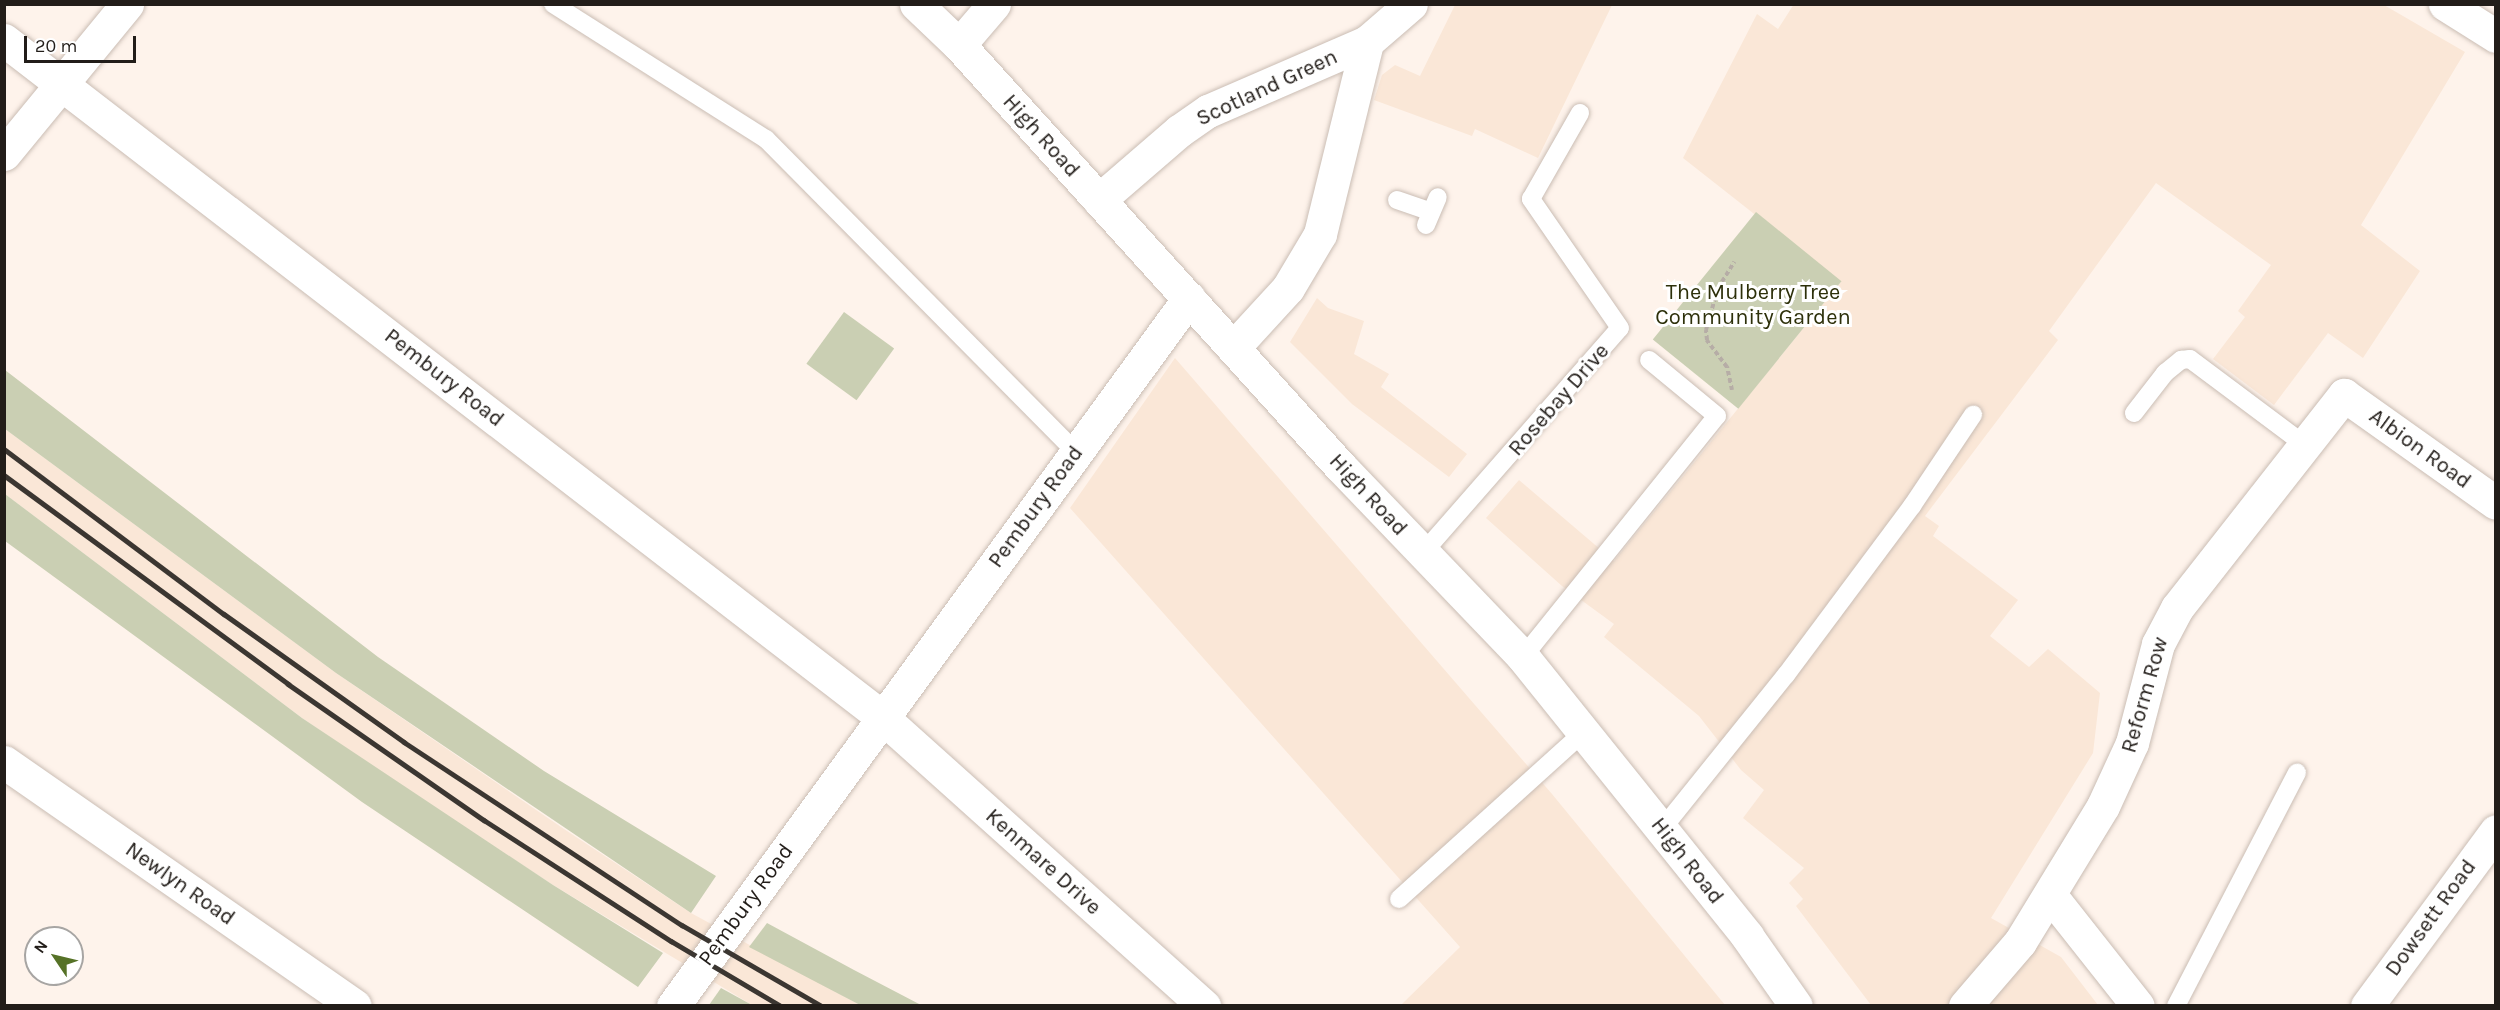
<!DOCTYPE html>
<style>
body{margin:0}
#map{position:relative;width:2500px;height:1010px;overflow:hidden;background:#fef3eb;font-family:Karla,sans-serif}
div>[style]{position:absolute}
.built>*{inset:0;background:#fae7d7}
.green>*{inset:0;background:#cacfb3;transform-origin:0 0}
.path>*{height:4px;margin-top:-2px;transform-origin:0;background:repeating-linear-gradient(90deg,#b6ada6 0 4.5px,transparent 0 7.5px)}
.roads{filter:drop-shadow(0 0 2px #cabdb4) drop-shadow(0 0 2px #cabdb4)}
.lane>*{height:18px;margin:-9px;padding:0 9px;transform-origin:9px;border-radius:9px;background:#fff}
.street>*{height:33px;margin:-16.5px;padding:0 16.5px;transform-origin:16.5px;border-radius:16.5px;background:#fff}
.secondary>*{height:33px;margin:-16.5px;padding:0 16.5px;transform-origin:16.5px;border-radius:16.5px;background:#fff}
.primary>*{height:33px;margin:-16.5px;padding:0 16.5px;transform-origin:16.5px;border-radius:16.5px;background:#fff}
.rail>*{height:4.5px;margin:-2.25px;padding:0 2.25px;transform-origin:2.25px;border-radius:2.25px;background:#3b3631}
span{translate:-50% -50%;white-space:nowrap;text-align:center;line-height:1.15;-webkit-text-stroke:6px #fff;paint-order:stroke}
.street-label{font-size:22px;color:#221d19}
.park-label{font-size:22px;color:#2d300a}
.frame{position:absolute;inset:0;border:6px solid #221d19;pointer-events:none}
.north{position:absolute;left:24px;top:926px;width:60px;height:60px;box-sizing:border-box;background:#fff;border:2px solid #a7a5a3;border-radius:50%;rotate:305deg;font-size:16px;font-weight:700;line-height:24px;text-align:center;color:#221d19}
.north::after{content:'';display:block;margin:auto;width:21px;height:27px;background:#567227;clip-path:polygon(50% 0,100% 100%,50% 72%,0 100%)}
.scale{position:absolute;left:24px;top:36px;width:112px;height:27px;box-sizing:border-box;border:3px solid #221d19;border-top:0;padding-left:8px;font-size:18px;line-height:21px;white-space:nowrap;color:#221d19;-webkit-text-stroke:4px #fff;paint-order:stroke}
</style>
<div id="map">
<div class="built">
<div style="clip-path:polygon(1794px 4px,2384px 5px,2465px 52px,2361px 225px,2420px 271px,2363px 358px,2328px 333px,2274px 405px,2213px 359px,2245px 317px,2238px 311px,2271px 265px,2156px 183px,2049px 331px,2058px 340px,1925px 516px,1939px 526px,1933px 536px,2018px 600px,1990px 636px,2029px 667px,2048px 649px,2100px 693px,2093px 753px,1991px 918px,2061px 957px,2098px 1005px,1871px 1005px,1796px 906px,1803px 899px,1789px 883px,1804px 868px,1743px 818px,1764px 790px,1741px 770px,1699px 716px,1604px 637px,1614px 624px,1562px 586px,1486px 518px,1519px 480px,1614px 561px,1841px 282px,1683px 158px,1757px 14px,1778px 29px)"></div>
<div style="clip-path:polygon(1455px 5px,1612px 5px,1538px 158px,1475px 129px,1472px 136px,1374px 100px,1382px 75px,1395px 65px,1420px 76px)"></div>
<div style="clip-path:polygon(1317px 298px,1328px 308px,1364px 321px,1354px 354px,1389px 374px,1381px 387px,1467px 454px,1449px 477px,1352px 404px,1290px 342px)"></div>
<div style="clip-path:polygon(1175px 358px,1552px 794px,1725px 1005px,1401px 1005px,1460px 947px,1070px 508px)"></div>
<div style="clip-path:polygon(5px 429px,336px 673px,564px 829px,691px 913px,860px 1005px,752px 1005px,553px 885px,399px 784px,302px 718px,5px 494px)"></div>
</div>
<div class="green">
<div style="left:1756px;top:212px;width:110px;height:164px;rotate:39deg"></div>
<div style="left:844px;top:312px;width:62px;height:64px;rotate:36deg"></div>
<div style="clip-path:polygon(5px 370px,378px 657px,544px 771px,716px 876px,691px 913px,336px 673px,5px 429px)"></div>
<div style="clip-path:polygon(5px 494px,302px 718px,553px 885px,663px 953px,638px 987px,362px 802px,5px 541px)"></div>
<div style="clip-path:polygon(767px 923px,854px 970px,921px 1005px,860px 1005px,749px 947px)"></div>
<div style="clip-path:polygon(721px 988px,752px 1005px,709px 1005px)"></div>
</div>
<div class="path">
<div style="left:1732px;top:390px;width:24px;rotate:-102deg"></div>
<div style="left:1727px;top:367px;width:34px;rotate:-127deg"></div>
<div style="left:1707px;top:340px;width:10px;rotate:-96deg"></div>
<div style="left:1706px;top:330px;width:44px;rotate:-74.1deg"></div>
<div style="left:1718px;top:288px;width:31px;rotate:-58deg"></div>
</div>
<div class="roads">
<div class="lane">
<div style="left:553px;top:4px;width:252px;rotate:32.4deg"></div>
<div style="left:766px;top:139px;width:441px;rotate:45.3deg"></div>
<div style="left:1397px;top:200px;width:36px;rotate:19deg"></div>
<div style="left:1426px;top:225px;width:30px;rotate:-67deg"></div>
<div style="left:2134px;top:413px;width:51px;rotate:-52.2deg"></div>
<div style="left:2165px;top:373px;width:21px;rotate:-39deg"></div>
<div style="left:2181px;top:360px;width:9px;rotate:-6deg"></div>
<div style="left:2190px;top:359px;width:144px;rotate:36.8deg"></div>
<div style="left:1422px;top:554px;width:300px;rotate:-48.8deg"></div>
<div style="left:1620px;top:328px;width:157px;rotate:-124.6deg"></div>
<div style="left:1531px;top:199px;width:99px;rotate:-60.3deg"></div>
<div style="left:1523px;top:657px;width:309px;rotate:-51.2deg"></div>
<div style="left:1717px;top:416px;width:88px;rotate:-140.5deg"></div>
<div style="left:1662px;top:829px;width:198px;rotate:-51.2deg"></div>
<div style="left:1786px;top:675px;width:211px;rotate:-53.3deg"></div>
<div style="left:1912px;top:506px;width:110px;rotate:-56.2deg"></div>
<div style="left:1399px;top:899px;width:249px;rotate:-42.1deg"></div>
<div style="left:2176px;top:1006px;width:263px;rotate:-62.6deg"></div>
</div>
<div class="street">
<div style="left:2445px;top:4px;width:60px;rotate:32.1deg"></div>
<div style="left:4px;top:40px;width:1109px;rotate:37.63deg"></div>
<div style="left:882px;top:717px;width:433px;rotate:41.9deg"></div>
<div style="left:959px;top:45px;width:54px;rotate:-49.5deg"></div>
<div style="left:1099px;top:200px;width:106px;rotate:-40.8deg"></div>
<div style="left:1179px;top:131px;width:35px;rotate:-35deg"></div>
<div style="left:1208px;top:111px;width:173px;rotate:-23.5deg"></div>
<div style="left:1367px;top:42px;width:58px;rotate:-40.8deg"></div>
<div style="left:1233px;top:348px;width:81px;rotate:-47.5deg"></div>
<div style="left:1288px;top:288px;width:63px;rotate:-59.3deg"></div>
<div style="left:1320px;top:234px;width:198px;rotate:-76.2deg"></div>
<div style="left:4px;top:762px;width:427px;rotate:34.8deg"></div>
<div style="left:2051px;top:896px;width:140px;rotate:51.7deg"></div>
<div style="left:673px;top:1006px;width:876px;rotate:-53.91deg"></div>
<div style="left:1965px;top:1006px;width:84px;rotate:-49.3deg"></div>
<div style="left:2020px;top:942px;width:159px;rotate:-58.6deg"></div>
<div style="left:2103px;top:806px;width:69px;rotate:-65.3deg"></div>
<div style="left:2132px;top:743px;width:102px;rotate:-75.3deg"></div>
<div style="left:2158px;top:644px;width:41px;rotate:-62.2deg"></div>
<div style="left:2177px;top:608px;width:271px;rotate:-51.9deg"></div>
<div style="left:2344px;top:395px;width:186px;rotate:35.4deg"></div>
</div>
<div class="secondary">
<div style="left:2367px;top:1006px;width:217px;rotate:-53.6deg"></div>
</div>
<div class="primary">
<div style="left:916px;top:4px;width:59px;rotate:43.6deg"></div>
<div style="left:959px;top:45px;width:568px;rotate:47.86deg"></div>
<div style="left:1340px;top:466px;width:265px;rotate:46.2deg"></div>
<div style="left:1523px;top:657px;width:358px;rotate:51.2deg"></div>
<div style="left:1747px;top:936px;width:85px;rotate:55deg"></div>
<div style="left:4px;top:154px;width:194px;rotate:-50.6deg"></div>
</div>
</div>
<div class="rail">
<div style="left:4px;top:449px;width:275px;rotate:36.9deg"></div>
<div style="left:224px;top:614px;width:221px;rotate:35.4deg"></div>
<div style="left:404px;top:742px;width:333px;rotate:33.4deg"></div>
<div style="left:682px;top:925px;width:162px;rotate:30.1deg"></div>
<div style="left:4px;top:475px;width:353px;rotate:36.3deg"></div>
<div style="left:288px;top:684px;width:239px;rotate:34.8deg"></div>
<div style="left:484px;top:820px;width:223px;rotate:32.9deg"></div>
<div style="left:671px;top:941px;width:128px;rotate:30.6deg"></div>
</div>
<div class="street-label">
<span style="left:1267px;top:88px;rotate:-25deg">Scotland Green</span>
<span style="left:1041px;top:136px;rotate:48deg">High Road</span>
<span style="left:444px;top:378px;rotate:38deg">Pembury Road</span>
<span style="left:1559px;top:400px;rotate:-49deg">Rosebay Drive</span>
<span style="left:2420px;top:449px;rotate:36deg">Albion Road</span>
<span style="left:1368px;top:495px;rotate:47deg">High Road</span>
<span style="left:1036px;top:507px;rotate:-54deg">Pembury Road</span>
<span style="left:2145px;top:695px;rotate:-74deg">Reform Row</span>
<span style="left:1687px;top:861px;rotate:52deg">High Road</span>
<span style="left:1043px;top:862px;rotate:42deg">Kenmare Drive</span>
<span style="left:180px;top:884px;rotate:35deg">Newlyn Road</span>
<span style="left:746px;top:905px;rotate:-54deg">Pembury Road</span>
<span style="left:2431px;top:918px;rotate:-54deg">Dowsett Road</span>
</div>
<div class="park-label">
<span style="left:1753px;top:305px">The Mulberry Tree<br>Community Garden</span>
</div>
<div class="frame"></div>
<div class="north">N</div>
<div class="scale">20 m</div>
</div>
